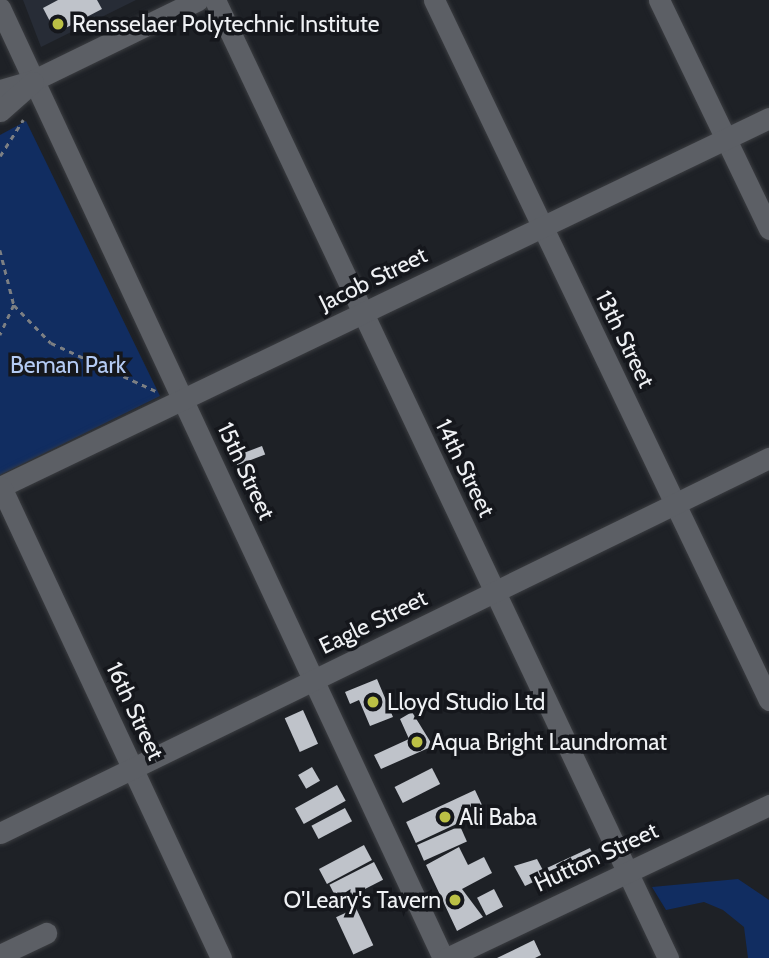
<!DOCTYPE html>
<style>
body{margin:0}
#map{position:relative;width:769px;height:958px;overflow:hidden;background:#1e2126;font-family:Cabin,sans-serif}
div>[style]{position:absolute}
.built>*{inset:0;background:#272c36}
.green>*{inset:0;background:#112d61}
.building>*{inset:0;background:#bfc3ca;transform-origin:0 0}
.path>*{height:2.5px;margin-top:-1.25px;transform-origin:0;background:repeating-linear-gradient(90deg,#7c7f83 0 5px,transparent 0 10px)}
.roads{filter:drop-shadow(0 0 2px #3b3d41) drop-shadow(0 0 2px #3b3d41)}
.minor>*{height:21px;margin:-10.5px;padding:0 10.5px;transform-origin:10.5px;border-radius:10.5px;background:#5c5f65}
.dots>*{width:19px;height:19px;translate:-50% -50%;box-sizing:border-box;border:4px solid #15171c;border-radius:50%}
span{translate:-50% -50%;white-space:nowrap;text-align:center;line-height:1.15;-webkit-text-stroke:7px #15171c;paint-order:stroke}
.poi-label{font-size:23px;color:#eff1f4}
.left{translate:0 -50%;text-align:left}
.right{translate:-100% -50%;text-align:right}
.street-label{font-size:23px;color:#eff1f4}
.park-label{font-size:23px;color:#b4cbf4}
</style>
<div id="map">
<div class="built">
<div style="clip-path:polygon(23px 0,136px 0,41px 47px)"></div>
</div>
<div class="green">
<div style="clip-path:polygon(26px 121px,160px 396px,0 475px,0 135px)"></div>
<div style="clip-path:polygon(738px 879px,769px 900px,769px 958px,748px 958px,744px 927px,723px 910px,704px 902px,666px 910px,652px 887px)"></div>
</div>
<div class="building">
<div style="clip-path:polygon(58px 0,97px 0,102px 9px,56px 33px,43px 8px)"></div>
<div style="left:262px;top:446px;width:9px;height:30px;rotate:69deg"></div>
<div style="clip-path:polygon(377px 679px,393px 717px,370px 726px,359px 700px,350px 704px,345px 692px)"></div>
<div style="left:303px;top:710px;width:37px;height:20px;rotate:66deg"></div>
<div style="clip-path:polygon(412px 712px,433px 746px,381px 769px,374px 755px,409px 739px,400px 719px)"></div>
<div style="left:312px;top:767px;width:16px;height:16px;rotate:60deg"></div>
<div style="left:432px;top:768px;width:18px;height:42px;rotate:63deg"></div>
<div style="left:337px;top:785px;width:18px;height:48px;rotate:61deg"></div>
<div style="left:475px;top:790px;width:23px;height:76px;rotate:65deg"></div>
<div style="left:345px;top:808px;width:15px;height:38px;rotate:62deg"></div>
<div style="left:460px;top:826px;width:17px;height:47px;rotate:66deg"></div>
<div style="left:364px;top:845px;width:17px;height:51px;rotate:62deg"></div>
<div style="clip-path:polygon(459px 847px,468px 865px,484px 857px,492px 873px,462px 889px,483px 917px,457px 931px,426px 865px)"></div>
<div style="left:590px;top:848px;width:19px;height:47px;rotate:65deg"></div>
<div style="clip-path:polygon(537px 859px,546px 876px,525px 886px,514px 866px)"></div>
<div style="left:374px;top:862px;width:20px;height:50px;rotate:63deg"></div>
<div style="left:494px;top:889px;width:20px;height:19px;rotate:63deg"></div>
<div style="left:356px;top:908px;width:41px;height:22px;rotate:65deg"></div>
<div style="clip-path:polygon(534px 940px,541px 955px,535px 958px,497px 958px)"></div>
</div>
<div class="path">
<div style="left:0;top:156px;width:43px;rotate:-57.4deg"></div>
<div style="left:0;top:250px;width:57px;rotate:75.7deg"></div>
<div style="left:14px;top:305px;width:33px;rotate:115deg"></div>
<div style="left:14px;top:305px;width:53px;rotate:45.8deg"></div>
<div style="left:51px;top:343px;width:115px;rotate:24.6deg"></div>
</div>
<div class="roads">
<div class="minor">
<div style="left:215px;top:0;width:1060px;rotate:64.69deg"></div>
<div style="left:434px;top:0;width:776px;rotate:64.43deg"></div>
<div style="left:659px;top:0;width:254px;rotate:64.3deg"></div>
<div style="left:0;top:8px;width:1048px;rotate:65deg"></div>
<div style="left:0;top:90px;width:35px;rotate:-16deg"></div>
<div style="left:34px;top:80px;width:182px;rotate:-26deg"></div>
<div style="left:0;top:111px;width:44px;rotate:-41.3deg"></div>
<div style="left:0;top:487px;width:853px;rotate:-25.63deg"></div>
<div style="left:1px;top:487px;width:520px;rotate:64.96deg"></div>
<div style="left:0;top:833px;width:856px;rotate:-26deg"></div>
<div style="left:2px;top:954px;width:49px;rotate:-25.5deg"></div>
<div style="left:447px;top:958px;width:357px;rotate:-25.4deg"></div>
</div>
</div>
<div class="dots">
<div style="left:58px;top:24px;background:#bbc045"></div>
<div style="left:373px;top:702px;background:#bbc045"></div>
<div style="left:417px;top:742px;background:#bbc045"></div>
<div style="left:445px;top:817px;background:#bbc045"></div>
<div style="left:455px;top:900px;background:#bbc045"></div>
</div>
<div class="poi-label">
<span class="left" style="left:72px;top:24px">Rensselaer Polytechnic Institute</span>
<span class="left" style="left:387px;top:702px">Lloyd Studio Ltd</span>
<span class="left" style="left:431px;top:742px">Aqua Bright Laundromat</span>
<span class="left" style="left:459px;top:817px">Ali Baba</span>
<span class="right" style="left:441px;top:900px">O'Leary's Tavern</span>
</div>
<div class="street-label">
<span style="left:373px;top:279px;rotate:-26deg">Jacob Street</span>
<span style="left:625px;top:339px;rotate:64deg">13th Street</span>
<span style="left:465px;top:468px;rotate:64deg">14th Street</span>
<span style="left:246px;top:471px;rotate:65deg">15th Street</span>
<span style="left:373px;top:622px;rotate:-26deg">Eagle Street</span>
<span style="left:135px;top:711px;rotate:65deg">16th Street</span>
<span style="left:596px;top:857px;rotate:-25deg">Hutton Street</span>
</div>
<div class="park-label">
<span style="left:68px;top:365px">Beman Park</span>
</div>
</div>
